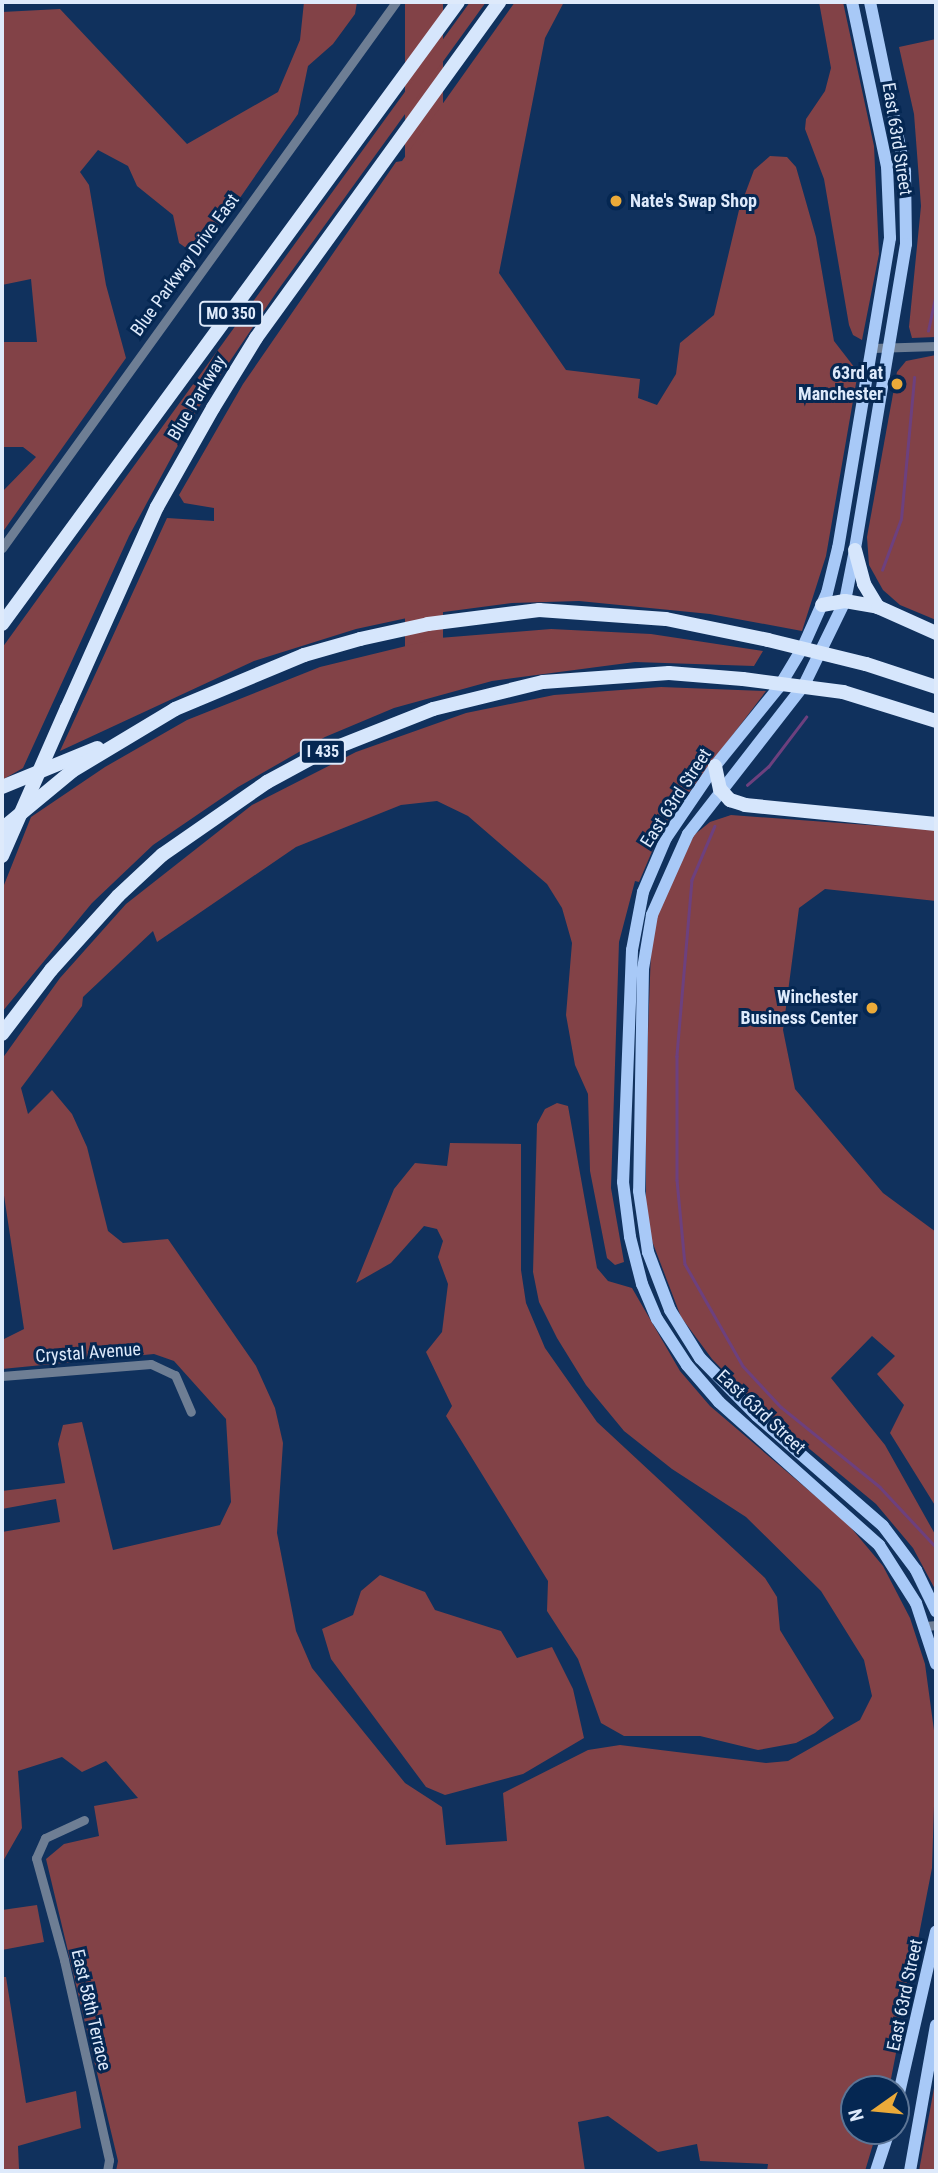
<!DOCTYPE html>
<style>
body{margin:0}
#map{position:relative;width:938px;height:2173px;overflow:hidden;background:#10315d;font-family:"Roboto Condensed",sans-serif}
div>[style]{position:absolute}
.green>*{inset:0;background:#824247;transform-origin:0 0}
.stream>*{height:2.5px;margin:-1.25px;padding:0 1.25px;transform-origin:1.25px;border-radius:1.25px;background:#6d407e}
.minor>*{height:9px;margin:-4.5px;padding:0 4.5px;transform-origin:4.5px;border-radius:4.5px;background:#6e7e94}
.major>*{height:12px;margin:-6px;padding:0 6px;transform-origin:6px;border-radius:6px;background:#a8c9f7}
.highway>*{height:14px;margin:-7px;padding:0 7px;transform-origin:7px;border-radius:7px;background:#d6e6fc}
.highway-bridge>*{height:14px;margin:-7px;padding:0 7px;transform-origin:7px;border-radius:7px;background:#d6e6fc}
.dots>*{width:19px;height:19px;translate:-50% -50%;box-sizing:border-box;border:4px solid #052752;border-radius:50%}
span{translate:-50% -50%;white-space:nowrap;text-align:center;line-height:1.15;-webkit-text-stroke:6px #052752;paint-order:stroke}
.shield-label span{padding:2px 5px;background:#052752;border:2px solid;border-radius:5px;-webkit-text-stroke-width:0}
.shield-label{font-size:16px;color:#deeafb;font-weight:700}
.street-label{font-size:18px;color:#deeafb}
.poi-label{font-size:18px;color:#deeafb;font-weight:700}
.left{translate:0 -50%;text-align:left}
.right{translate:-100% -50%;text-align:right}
.frame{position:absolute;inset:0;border:4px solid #deeafb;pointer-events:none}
.north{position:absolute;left:840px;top:2075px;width:70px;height:70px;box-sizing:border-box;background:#052752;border:2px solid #5c7596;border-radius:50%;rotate:255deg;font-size:19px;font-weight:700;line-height:28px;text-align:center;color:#deeafb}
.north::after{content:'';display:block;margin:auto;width:24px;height:32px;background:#ebaa39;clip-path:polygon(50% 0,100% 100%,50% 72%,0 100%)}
</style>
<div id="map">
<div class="green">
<div style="clip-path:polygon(304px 2px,357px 2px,355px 14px,333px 44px,308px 66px,298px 114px,199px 257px,179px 243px,173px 215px,137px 186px,128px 166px,98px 150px,80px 172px,89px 185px,106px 285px,126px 358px,2px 533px,2px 492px,36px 457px,23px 447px,2px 447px,2px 342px,37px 342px,31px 279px,2px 285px,2px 12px,60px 9px,187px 144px,278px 92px,300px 40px)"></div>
<div style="left:405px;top:2px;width:38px;height:686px"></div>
<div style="clip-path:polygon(470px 2px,486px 2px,278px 290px,197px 410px,129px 536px,23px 768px,2px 780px,2px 648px)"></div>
<div style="clip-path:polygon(515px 2px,564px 2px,545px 38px,499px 273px,566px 370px,640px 379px,638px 398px,657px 405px,676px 374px,680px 343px,714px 315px,739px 210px,754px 170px,770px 156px,787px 157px,796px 167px,816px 237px,834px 341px,858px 372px,826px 556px,802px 631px,710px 614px,579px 601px,512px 603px,421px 615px,356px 629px,254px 661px,60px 751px,167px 518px,214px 521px,214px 508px,184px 503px,179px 495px,243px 384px,396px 162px,402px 161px)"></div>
<div style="clip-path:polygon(819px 2px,843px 2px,874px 146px,879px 254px,862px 340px,853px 335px,849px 325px,824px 179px,805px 129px,806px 119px,825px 91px,831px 68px)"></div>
<div style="clip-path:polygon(936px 39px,936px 337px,912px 338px,909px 327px,921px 206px,914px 114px,899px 47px)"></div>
<div style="clip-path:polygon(936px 355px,936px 620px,900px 605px,883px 590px,869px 565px,867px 537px,897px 372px,906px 361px)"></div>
<div style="clip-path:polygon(551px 629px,651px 634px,763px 651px,754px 666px,635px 662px,492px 681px,394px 708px,325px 737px,238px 787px,153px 845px,92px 903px,2px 1012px,2px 890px,31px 817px,105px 767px,187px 720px,320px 667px,439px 638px)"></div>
<div style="clip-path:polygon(661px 687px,766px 691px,662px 828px,639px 882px,635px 881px,619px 942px,611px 1188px,624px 1262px,615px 1265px,607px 1258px,590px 1171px,588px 1094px,575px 1065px,566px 1015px,572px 943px,562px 908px,547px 884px,468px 816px,437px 801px,401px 805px,296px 847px,157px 942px,153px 931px,83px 997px,82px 1006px,21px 1088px,28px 1114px,52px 1090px,72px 1114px,87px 1147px,108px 1231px,123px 1243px,168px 1239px,256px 1366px,275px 1408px,283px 1443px,277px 1533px,296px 1631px,312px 1668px,405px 1783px,442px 1807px,446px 1845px,507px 1841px,503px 1793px,588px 1750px,620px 1745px,766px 1763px,788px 1761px,860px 1720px,872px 1696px,864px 1660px,821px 1591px,746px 1517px,672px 1469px,624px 1431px,586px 1385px,557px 1338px,539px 1302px,533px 1272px,537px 1124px,545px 1109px,557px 1103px,568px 1106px,597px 1268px,608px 1281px,632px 1288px,680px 1371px,710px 1406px,847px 1523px,883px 1566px,910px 1618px,925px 1664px,936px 1745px,932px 1868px,889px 2089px,854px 2089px,854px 2131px,877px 2131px,865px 2171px,767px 2171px,768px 2164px,700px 2161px,697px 2144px,658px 2152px,608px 2116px,578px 2122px,585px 2171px,116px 2171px,118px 2161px,46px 1859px,64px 1844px,99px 1836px,94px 1806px,138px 1798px,106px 1761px,82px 1772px,62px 1757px,18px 1771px,22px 1828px,2px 1863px,2px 1532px,60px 1522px,56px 1499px,2px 1509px,2px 1491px,65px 1483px,58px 1444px,63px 1425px,82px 1422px,113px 1550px,220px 1525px,231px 1502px,226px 1419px,174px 1361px,154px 1354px,2px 1369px,2px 1340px,24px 1329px,2px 1182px,2px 1059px,60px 978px,126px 904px,252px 805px,356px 752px,466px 713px,554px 695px)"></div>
<div style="clip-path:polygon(731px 815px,936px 830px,936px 901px,825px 889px,799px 908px,783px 1030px,795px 1089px,883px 1193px,936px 1232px,936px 1507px,890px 1433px,904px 1405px,877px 1374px,895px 1356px,872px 1336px,831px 1378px,885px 1445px,936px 1536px,936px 1591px,913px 1548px,876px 1504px,759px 1407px,712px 1359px,681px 1317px,652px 1241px,646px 1208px,646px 1088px,651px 950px,658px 911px,694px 835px,710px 822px)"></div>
<div style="clip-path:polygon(450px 1143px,521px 1144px,521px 1270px,526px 1303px,545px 1348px,597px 1422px,765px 1578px,777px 1597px,780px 1630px,834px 1718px,815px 1733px,796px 1743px,758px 1750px,700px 1736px,624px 1736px,601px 1723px,578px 1659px,547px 1611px,548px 1581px,446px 1416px,452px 1406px,426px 1352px,442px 1332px,448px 1284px,438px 1257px,443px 1241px,437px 1229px,424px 1226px,391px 1263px,356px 1283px,394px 1189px,415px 1163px,447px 1166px)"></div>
<div style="clip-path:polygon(380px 1575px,425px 1592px,435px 1610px,501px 1631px,517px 1658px,552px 1647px,573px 1689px,584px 1738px,523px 1774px,445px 1795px,426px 1787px,331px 1659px,322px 1629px,353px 1615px,361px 1591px)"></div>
<div style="clip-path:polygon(37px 1905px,44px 1942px,2px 1950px,2px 1910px)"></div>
<div style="clip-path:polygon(2px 1977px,6px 1977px,26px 2103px,76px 2091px,81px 2128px,18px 2146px,19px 2169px,9px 2171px,2px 2171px)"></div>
<div style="clip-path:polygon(936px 2077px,936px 2171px,919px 2171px)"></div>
</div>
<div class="stream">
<div style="left:928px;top:331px;width:38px;rotate:-78deg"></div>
<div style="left:882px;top:570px;width:54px;rotate:-69.6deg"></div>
<div style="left:901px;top:519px;width:142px;rotate:-84.7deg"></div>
<div style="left:747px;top:785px;width:28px;rotate:-41deg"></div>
<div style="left:768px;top:767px;width:63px;rotate:-52.8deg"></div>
<div style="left:715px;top:826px;width:59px;rotate:113.1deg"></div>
<div style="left:692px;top:880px;width:177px;rotate:94.9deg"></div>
<div style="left:677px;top:1056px;width:124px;rotate:90deg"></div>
<div style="left:677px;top:1180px;width:84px;rotate:84.6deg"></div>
<div style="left:685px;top:1264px;width:117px;rotate:60.4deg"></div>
<div style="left:743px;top:1366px;width:56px;rotate:47.2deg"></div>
<div style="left:781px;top:1407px;width:127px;rotate:38.9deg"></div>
<div style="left:880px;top:1487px;width:82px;rotate:47deg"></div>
</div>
<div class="minor">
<div style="left:873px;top:348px;width:63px;rotate:-1.8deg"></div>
<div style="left:2px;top:548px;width:673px;rotate:-54.19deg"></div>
<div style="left:2px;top:1376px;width:149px;rotate:-4.6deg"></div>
<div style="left:151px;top:1364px;width:26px;rotate:25deg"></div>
<div style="left:175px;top:1375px;width:40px;rotate:66.6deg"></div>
<div style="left:926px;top:1626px;width:10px;rotate:-6deg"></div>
<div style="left:84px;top:1820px;width:43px;rotate:155.2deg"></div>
<div style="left:45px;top:1838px;width:22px;rotate:114deg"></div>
<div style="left:36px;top:1858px;width:106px;rotate:74.6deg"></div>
<div style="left:64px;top:1960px;width:205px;rotate:77.3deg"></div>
<div style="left:109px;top:2160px;width:11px;rotate:100deg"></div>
</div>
<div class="major">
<div style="left:852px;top:2px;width:168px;rotate:78deg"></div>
<div style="left:887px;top:166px;width:72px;rotate:87.6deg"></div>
<div style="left:890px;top:238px;width:314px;rotate:99.5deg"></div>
<div style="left:838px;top:548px;width:46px;rotate:103.7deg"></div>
<div style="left:827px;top:593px;width:59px;rotate:114deg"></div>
<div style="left:803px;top:647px;width:47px;rotate:121deg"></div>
<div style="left:779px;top:687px;width:102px;rotate:129deg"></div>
<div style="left:715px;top:766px;width:87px;rotate:124.2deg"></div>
<div style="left:666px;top:838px;width:59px;rotate:113.1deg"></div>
<div style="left:643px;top:892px;width:59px;rotate:100.7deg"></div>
<div style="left:632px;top:950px;width:232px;rotate:92.2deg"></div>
<div style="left:623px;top:1182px;width:55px;rotate:82.7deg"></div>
<div style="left:630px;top:1237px;width:49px;rotate:75.7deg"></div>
<div style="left:642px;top:1284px;width:38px;rotate:67deg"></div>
<div style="left:657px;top:1319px;width:55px;rotate:56.9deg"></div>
<div style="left:687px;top:1365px;width:49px;rotate:49.1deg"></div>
<div style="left:719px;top:1402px;width:215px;rotate:41.8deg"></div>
<div style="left:879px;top:1545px;width:69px;rotate:57.5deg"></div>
<div style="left:916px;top:1603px;width:64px;rotate:71.8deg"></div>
<div style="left:870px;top:2px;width:173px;rotate:78.3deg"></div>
<div style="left:905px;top:171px;width:73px;rotate:89.2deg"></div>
<div style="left:906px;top:244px;width:310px;rotate:99.5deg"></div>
<div style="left:855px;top:550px;width:52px;rotate:101.1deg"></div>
<div style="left:845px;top:601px;width:93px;rotate:116deg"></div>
<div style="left:804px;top:685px;width:189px;rotate:127.9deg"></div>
<div style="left:688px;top:834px;width:89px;rotate:114deg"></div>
<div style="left:652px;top:915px;width:55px;rotate:99.5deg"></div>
<div style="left:643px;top:969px;width:222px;rotate:91deg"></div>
<div style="left:639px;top:1191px;width:62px;rotate:81.6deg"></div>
<div style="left:648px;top:1252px;width:62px;rotate:69.2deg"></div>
<div style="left:670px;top:1310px;width:57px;rotate:58deg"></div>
<div style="left:700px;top:1358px;width:81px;rotate:45.5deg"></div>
<div style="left:757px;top:1416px;width:167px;rotate:41.1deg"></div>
<div style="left:883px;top:1526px;width:55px;rotate:53.1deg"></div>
<div style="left:916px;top:1570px;width:46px;rotate:64deg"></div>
<div style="left:896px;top:2106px;width:179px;rotate:-77.1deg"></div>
<div style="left:876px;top:2171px;width:42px;rotate:-72deg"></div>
<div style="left:910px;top:2171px;width:148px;rotate:-79.9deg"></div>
</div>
<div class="highway">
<div style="left:855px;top:550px;width:35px;rotate:75deg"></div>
<div style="left:864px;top:584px;width:27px;rotate:59deg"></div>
<div style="left:822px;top:605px;width:23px;rotate:-10deg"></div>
<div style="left:845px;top:601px;width:34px;rotate:10deg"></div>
<div style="left:878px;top:607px;width:64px;rotate:24.1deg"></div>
<div style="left:2px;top:624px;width:771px;rotate:-53.75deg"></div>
<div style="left:866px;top:664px;width:74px;rotate:18.2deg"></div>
<div style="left:843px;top:692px;width:97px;rotate:17.3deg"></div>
<div style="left:67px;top:708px;width:220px;rotate:-65.9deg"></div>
<div style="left:157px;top:507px;width:114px;rotate:-60.5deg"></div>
<div style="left:213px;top:408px;width:82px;rotate:-58.4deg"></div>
<div style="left:256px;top:338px;width:415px;rotate:-54.1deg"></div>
<div style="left:715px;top:766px;width:24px;rotate:78deg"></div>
<div style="left:720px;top:789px;width:15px;rotate:48deg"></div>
<div style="left:730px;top:800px;width:16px;rotate:18deg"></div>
<div style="left:745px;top:805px;width:192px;rotate:5.7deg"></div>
<div style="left:2px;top:787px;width:103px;rotate:-22.3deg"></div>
<div style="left:2px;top:829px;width:91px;rotate:-39.6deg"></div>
<div style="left:72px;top:771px;width:120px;rotate:-31deg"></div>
<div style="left:175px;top:709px;width:140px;rotate:-22.7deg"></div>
<div style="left:304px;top:655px;width:58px;rotate:-15.9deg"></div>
<div style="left:360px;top:639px;width:70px;rotate:-12.4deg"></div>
<div style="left:428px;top:624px;width:112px;rotate:-7.2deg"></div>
<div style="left:539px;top:610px;width:127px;rotate:4.1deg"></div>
<div style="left:666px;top:619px;width:104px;rotate:11.6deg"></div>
<div style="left:2px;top:1034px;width:81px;rotate:-52.6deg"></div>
<div style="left:51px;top:970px;width:100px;rotate:-47.8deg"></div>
<div style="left:118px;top:896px;width:60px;rotate:-43deg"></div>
<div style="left:162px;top:855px;width:128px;rotate:-34.8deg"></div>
<div style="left:267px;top:782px;width:57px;rotate:-28.4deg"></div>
<div style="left:317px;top:755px;width:125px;rotate:-21.6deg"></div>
<div style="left:433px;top:709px;width:113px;rotate:-13.8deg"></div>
<div style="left:543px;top:682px;width:126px;rotate:-4.1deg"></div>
<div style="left:669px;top:673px;width:74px;rotate:4.6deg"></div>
</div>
<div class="highway-bridge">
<div style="left:768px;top:640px;width:101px;rotate:13.8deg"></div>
<div style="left:743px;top:679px;width:101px;rotate:7.4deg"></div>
<div style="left:2px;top:856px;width:162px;rotate:-66.3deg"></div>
</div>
<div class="dots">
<div style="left:616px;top:201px;background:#ebaa39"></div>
<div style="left:897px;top:384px;background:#ebaa39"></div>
<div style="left:872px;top:1008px;background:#ebaa39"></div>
</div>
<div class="shield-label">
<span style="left:231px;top:314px">MO 350</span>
<span style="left:323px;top:752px">I 435</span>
</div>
<div class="street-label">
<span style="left:897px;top:139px;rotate:81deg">East 63rd Street</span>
<span style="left:185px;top:265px;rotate:-54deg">Blue Parkway Drive East</span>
<span style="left:197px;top:398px;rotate:-59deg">Blue Parkway</span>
<span style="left:676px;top:798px;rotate:-57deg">East 63rd Street</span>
<span style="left:88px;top:1353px;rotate:-4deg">Crystal Avenue</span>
<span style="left:761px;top:1412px;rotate:43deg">East 63rd Street</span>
<span style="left:905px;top:1995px;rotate:-78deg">East 63rd Street</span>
<span style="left:91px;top:2010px;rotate:77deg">East 58th Terrace</span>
</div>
<div class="poi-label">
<span class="left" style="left:630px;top:201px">Nate's Swap Shop</span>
<span class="right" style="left:883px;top:384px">63rd at<br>Manchester</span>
<span class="right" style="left:858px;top:1008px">Winchester<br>Business Center</span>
</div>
<div class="frame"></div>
<div class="north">N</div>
</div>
